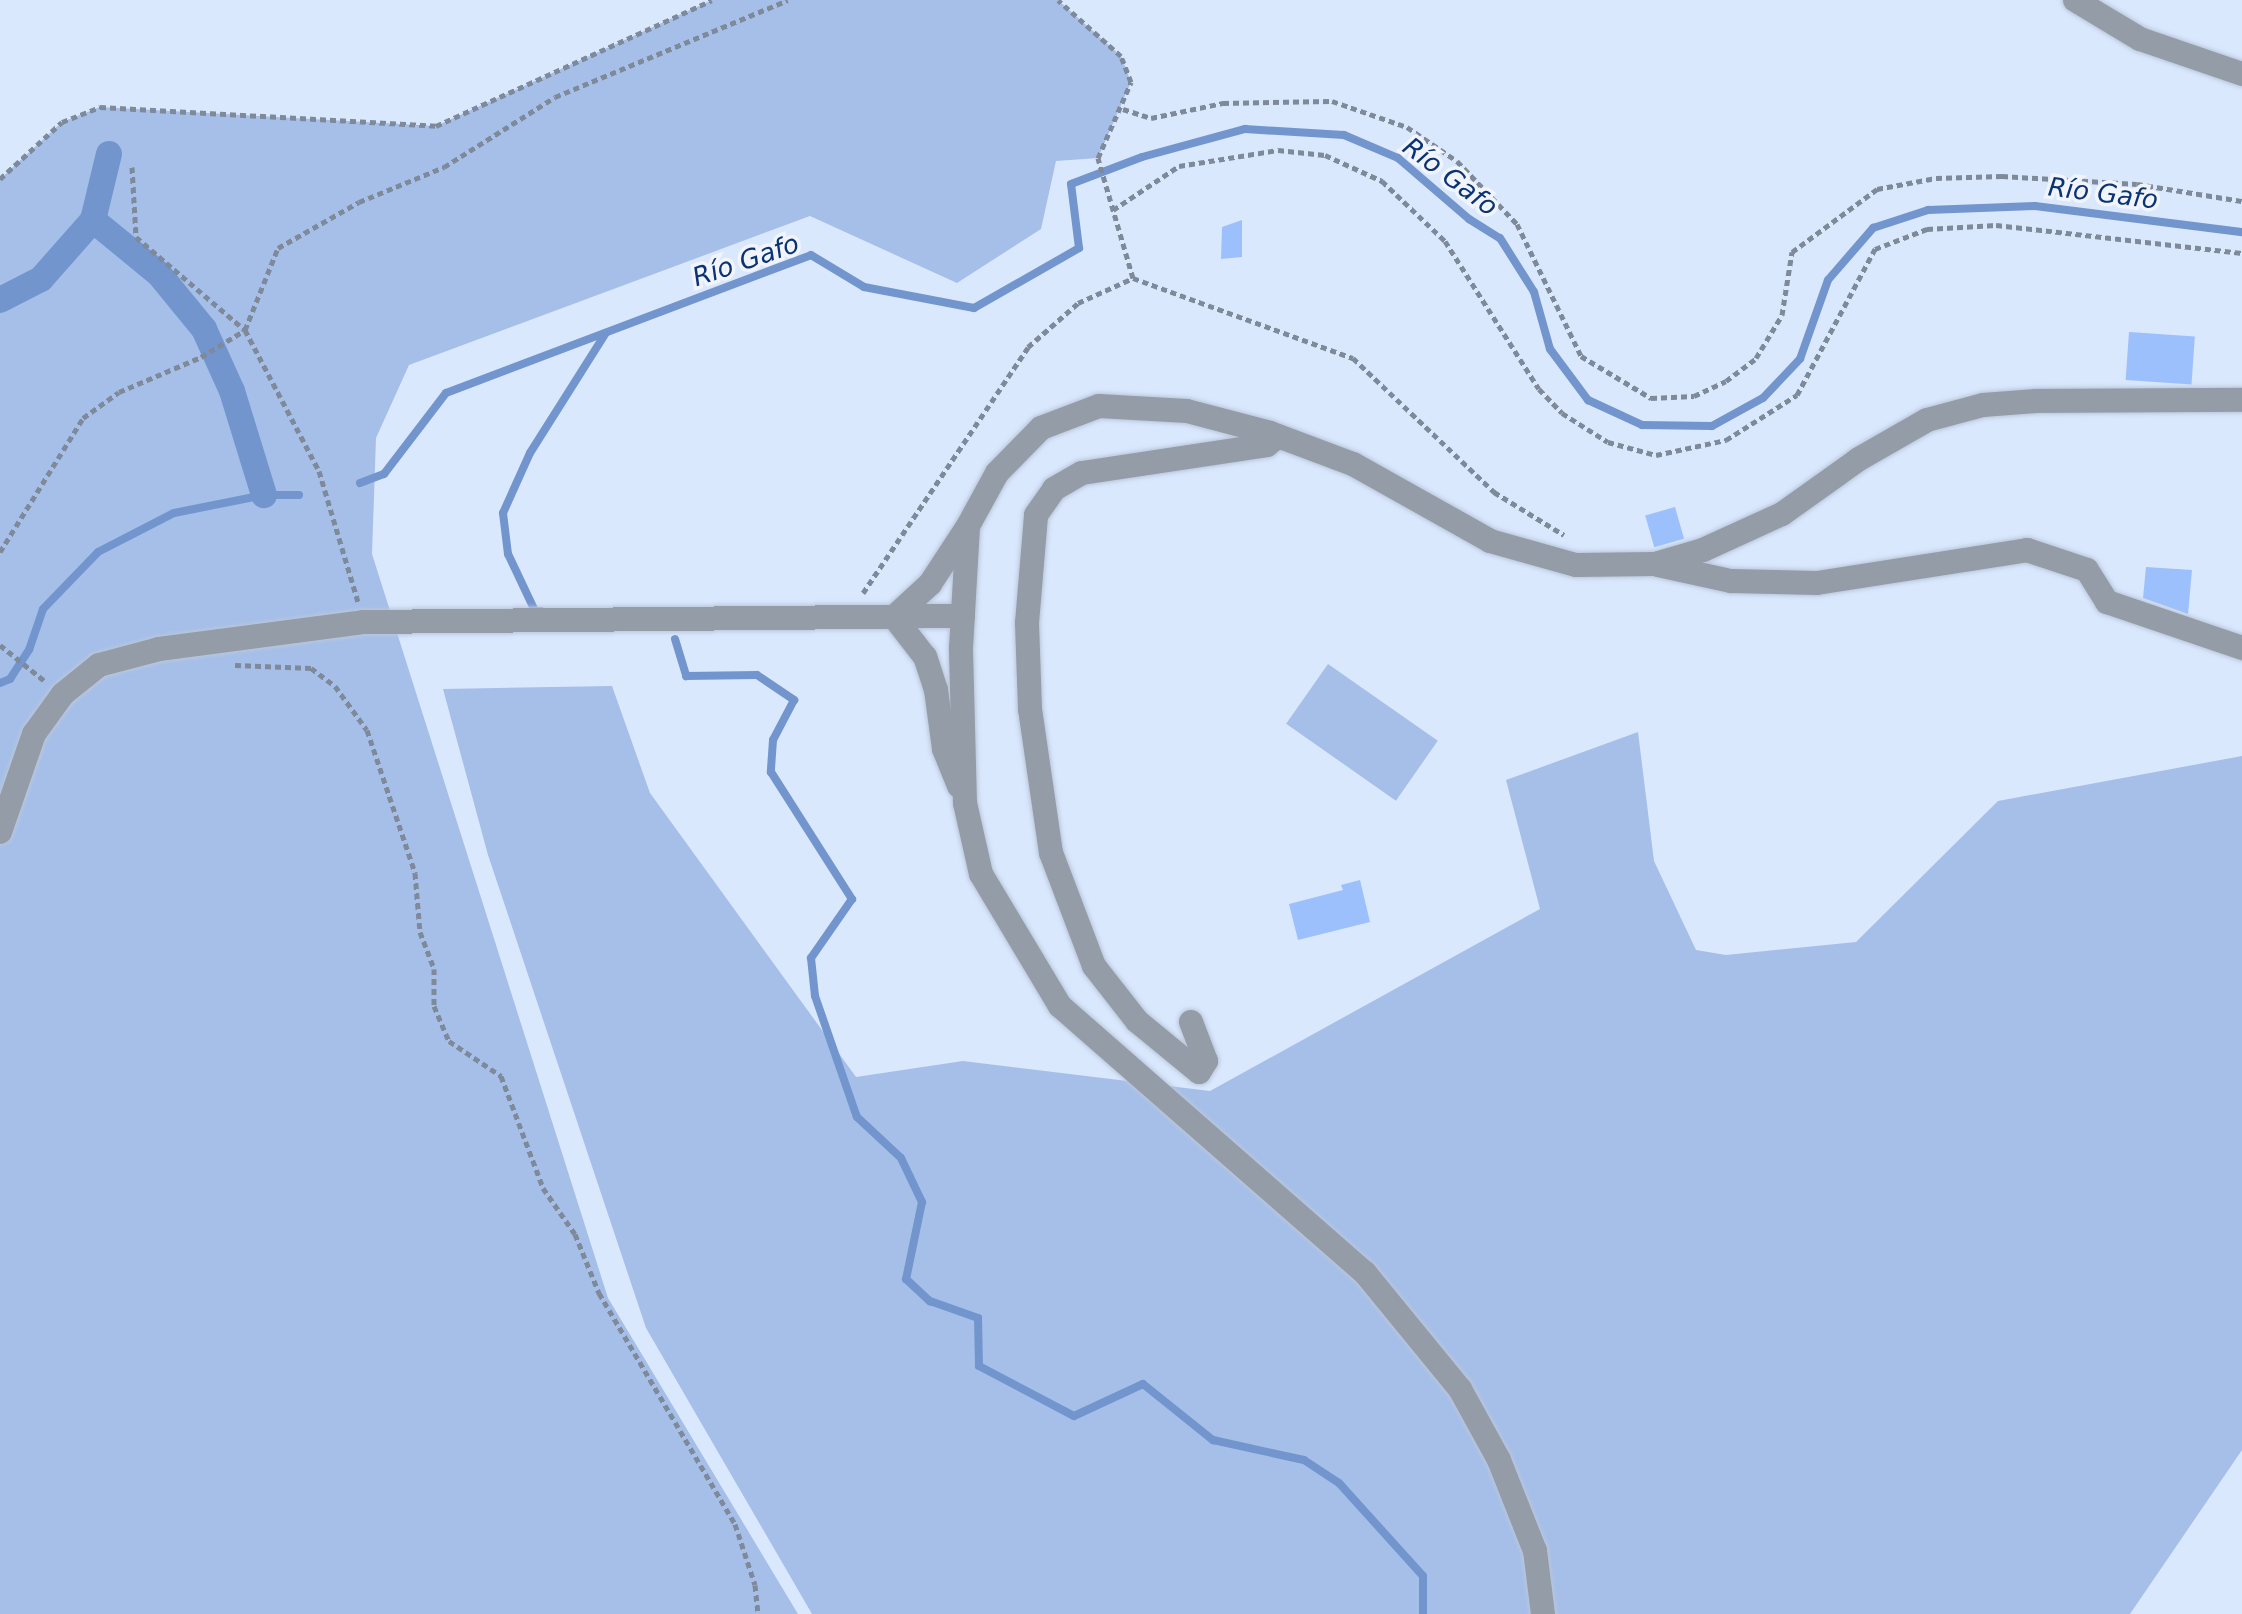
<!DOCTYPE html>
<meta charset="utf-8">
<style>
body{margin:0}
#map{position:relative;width:2242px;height:1614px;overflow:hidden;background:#dae8fe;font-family:"DejaVu Sans",sans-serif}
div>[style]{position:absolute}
.green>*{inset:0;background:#a5bfe9;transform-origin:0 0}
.stream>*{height:8px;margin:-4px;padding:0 4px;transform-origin:4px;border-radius:4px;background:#7395cd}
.canal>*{height:26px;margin:-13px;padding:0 13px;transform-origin:13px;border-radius:13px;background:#7395cd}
.building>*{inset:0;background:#9cc0fb;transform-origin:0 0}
.path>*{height:5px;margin-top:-2.5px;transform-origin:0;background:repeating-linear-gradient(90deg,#7e8999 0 6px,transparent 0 10px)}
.roads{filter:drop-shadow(0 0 2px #bac6da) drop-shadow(0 0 2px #bac6da)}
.minor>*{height:24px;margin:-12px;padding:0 12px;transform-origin:12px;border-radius:12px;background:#949ca7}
span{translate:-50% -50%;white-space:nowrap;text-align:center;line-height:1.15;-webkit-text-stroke:7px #f1f4fa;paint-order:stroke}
.water-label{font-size:26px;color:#093375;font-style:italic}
</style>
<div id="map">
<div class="green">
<div style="clip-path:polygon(712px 0,1058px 0,1121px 56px,1131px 82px,1098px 158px,1056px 161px,1041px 229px,957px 283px,810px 216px,409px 365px,376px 438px,372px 554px,608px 1298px,798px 1614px,0 1614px,0 179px,62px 122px,100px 107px,436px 126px)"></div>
<div style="left:1328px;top:664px;width:134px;height:73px;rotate:35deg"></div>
<div style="clip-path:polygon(612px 686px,650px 793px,856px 1077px,963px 1061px,1210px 1091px,1540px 909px,1506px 780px,1638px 732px,1654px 861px,1696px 950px,1726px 955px,1856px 942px,1998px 801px,2242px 756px,2242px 1450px,2130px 1614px,812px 1614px,646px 1328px,488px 855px,443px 689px)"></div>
</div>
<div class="stream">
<div style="left:360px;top:483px;width:26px;rotate:-21deg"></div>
<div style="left:384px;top:474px;width:102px;rotate:-52.6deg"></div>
<div style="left:446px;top:393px;width:390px;rotate:-20.7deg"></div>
<div style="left:811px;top:255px;width:62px;rotate:31.1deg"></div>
<div style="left:864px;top:287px;width:112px;rotate:10.8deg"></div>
<div style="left:974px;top:308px;width:121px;rotate:-29.7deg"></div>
<div style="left:1079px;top:248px;width:64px;rotate:-97.1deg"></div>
<div style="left:1071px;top:184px;width:76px;rotate:-20.8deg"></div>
<div style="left:1142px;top:157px;width:107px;rotate:-15.2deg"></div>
<div style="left:1245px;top:129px;width:99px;rotate:3.5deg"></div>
<div style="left:1344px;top:135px;width:59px;rotate:23.1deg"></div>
<div style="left:1398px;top:158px;width:94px;rotate:40.7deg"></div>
<div style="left:1469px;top:219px;width:36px;rotate:32deg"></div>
<div style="left:1500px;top:238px;width:64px;rotate:57.8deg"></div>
<div style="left:1534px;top:292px;width:59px;rotate:74.3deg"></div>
<div style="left:1550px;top:349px;width:64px;rotate:53.3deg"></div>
<div style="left:1588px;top:400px;width:60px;rotate:24.8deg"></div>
<div style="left:1642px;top:425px;width:70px;rotate:0.8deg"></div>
<div style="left:1712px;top:426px;width:58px;rotate:-28.8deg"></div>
<div style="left:1763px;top:398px;width:54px;rotate:-46.5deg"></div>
<div style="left:1800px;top:359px;width:84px;rotate:-70.5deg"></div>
<div style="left:1828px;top:280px;width:69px;rotate:-49.1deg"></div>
<div style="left:1873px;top:228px;width:58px;rotate:-18.1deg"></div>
<div style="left:1928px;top:210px;width:107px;rotate:-2.1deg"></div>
<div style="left:2035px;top:206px;width:209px;rotate:7.2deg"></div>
<div style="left:541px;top:611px;width:6px;rotate:180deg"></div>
<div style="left:535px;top:611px;width:63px;rotate:-115.3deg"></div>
<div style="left:508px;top:554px;width:41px;rotate:-97deg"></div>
<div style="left:503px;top:513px;width:66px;rotate:-65.8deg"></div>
<div style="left:530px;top:453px;width:142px;rotate:-57.7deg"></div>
<div style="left:675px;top:639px;width:39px;rotate:73deg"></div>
<div style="left:686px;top:676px;width:71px;rotate:-0.8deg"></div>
<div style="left:757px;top:675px;width:45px;rotate:34deg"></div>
<div style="left:794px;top:700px;width:45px;rotate:117.7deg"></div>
<div style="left:773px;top:740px;width:32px;rotate:94deg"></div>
<div style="left:771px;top:772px;width:151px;rotate:57.5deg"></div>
<div style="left:852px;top:899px;width:72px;rotate:124.8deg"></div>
<div style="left:811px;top:958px;width:38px;rotate:84deg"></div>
<div style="left:815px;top:996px;width:128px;rotate:70.9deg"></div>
<div style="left:857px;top:1117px;width:60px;rotate:43deg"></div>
<div style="left:901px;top:1158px;width:49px;rotate:64.5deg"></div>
<div style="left:922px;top:1202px;width:79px;rotate:101.7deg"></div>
<div style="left:906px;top:1279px;width:33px;rotate:43deg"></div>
<div style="left:930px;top:1301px;width:51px;rotate:19.5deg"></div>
<div style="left:978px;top:1318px;width:48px;rotate:88.8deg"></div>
<div style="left:979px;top:1366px;width:107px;rotate:27.8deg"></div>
<div style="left:1074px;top:1416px;width:76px;rotate:-24.9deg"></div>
<div style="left:1143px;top:1384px;width:90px;rotate:38.7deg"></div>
<div style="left:1213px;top:1440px;width:93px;rotate:12.4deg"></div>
<div style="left:1304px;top:1460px;width:42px;rotate:33.3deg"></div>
<div style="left:1339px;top:1483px;width:125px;rotate:47.9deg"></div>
<div style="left:1423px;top:1576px;width:38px;rotate:90deg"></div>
<div style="left:0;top:683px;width:11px;rotate:-22deg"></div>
<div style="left:10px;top:679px;width:35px;rotate:-57deg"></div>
<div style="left:29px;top:650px;width:43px;rotate:-71.1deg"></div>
<div style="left:43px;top:609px;width:79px;rotate:-46deg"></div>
<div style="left:98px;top:552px;width:85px;rotate:-27.2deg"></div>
<div style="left:174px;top:513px;width:92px;rotate:-11.3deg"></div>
<div style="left:264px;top:495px;width:35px"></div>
</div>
<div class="canal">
<div style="left:93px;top:220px;width:85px;rotate:39.3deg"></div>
<div style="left:159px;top:274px;width:71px;rotate:50.7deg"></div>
<div style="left:204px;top:329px;width:68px;rotate:65.7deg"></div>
<div style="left:232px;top:391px;width:109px;rotate:72.9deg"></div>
<div style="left:0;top:300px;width:46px;rotate:-27.1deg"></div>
<div style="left:41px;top:279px;width:79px;rotate:-48.6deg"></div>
<div style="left:93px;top:220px;width:68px;rotate:-76.4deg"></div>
</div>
<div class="building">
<div style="clip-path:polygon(1242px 220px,1242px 257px,1221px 259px,1222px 227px)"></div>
<div style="left:2129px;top:332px;width:66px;height:48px;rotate:4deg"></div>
<div style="left:1675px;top:507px;width:33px;height:31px;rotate:74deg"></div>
<div style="clip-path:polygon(2146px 567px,2192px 570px,2188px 614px,2143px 598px)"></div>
<div style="clip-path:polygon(1360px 880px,1370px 922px,1298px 940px,1289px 904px,1343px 890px,1341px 885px)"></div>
</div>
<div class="path">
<div style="left:1123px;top:109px;width:29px;rotate:18deg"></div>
<div style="left:1151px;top:118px;width:74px;rotate:-11.8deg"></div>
<div style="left:1223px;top:103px;width:109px;rotate:-1.1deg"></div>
<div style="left:1332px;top:101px;width:79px;rotate:19.1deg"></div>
<div style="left:1407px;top:127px;width:60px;rotate:34.2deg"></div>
<div style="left:1457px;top:161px;width:87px;rotate:46.4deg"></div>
<div style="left:1517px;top:224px;width:147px;rotate:64.1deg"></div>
<div style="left:1581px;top:356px;width:82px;rotate:31deg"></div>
<div style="left:1651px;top:398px;width:43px;rotate:-2.7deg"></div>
<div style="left:1694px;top:396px;width:35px;rotate:-25deg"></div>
<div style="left:1726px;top:381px;width:38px;rotate:-37deg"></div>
<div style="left:1756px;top:358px;width:50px;rotate:-58.8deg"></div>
<div style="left:1782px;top:315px;width:64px;rotate:-81deg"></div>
<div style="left:1792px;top:252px;width:106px;rotate:-36.5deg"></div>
<div style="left:1877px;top:189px;width:60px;rotate:-10.6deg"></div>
<div style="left:1936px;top:178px;width:66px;rotate:-1.7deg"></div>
<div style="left:2002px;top:176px;width:135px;rotate:3.4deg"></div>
<div style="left:2137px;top:184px;width:106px;rotate:9.2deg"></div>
<div style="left:132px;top:167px;width:70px;rotate:86.7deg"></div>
<div style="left:136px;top:237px;width:143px;rotate:40.5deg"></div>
<div style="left:245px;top:330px;width:159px;rotate:62.3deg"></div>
<div style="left:319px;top:471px;width:137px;rotate:73.4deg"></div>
<div style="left:0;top:179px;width:84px;rotate:-42.6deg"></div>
<div style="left:62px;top:122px;width:41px;rotate:-21.5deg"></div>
<div style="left:100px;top:107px;width:337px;rotate:3.2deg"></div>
<div style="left:436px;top:126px;width:303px;rotate:-24.5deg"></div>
<div style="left:1113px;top:210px;width:79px;rotate:-33.7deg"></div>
<div style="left:1179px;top:166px;width:100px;rotate:-9.2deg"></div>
<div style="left:1278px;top:150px;width:47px;rotate:6.1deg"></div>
<div style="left:1325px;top:155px;width:63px;rotate:24.5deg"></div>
<div style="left:1382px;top:181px;width:87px;rotate:43.6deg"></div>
<div style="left:1445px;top:241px;width:175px;rotate:57.6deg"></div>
<div style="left:1539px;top:389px;width:33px;rotate:46deg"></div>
<div style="left:1562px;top:413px;width:54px;rotate:32.2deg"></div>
<div style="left:1608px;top:442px;width:50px;rotate:15.2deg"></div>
<div style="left:1656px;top:455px;width:72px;rotate:-12.1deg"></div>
<div style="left:1726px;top:440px;width:84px;rotate:-32.4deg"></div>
<div style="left:1797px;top:395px;width:166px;rotate:-61.9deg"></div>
<div style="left:1875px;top:249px;width:56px;rotate:-21deg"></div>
<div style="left:1927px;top:229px;width:69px;rotate:-3.3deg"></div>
<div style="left:1996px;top:225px;width:248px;rotate:6.5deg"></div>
<div style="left:1133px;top:278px;width:234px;rotate:20deg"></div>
<div style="left:1353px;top:358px;width:195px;rotate:43.5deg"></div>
<div style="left:1494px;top:492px;width:82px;rotate:31.6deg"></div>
<div style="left:0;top:552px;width:158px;rotate:-58.2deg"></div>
<div style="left:83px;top:418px;width:44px;rotate:-35.8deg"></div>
<div style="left:119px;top:392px;width:89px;rotate:-23.1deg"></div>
<div style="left:201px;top:357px;width:52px;rotate:-31.5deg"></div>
<div style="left:245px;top:330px;width:88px;rotate:-68.1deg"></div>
<div style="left:278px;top:248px;width:93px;rotate:-29.6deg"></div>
<div style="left:359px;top:202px;width:92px;rotate:-22.4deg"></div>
<div style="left:444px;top:167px;width:131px;rotate:-32.2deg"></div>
<div style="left:555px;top:97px;width:252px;rotate:-22.6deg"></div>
<div style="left:863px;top:593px;width:296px;rotate:-56.1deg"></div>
<div style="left:1028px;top:347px;width:67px;rotate:-41.3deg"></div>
<div style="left:1078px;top:303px;width:60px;rotate:-24.4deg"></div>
<div style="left:1133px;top:278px;width:125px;rotate:-106.3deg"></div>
<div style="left:1098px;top:158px;width:83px;rotate:-66.5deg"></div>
<div style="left:1131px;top:82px;width:28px;rotate:-111deg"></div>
<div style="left:1121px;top:56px;width:84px;rotate:-138.4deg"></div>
<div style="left:0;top:645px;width:59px;rotate:38.8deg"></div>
<div style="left:235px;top:665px;width:76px;rotate:2.3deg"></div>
<div style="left:311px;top:668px;width:30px;rotate:37deg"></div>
<div style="left:335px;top:686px;width:54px;rotate:54deg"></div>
<div style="left:367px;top:730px;width:151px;rotate:71.4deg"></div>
<div style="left:415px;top:873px;width:59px;rotate:85.2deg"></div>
<div style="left:420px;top:932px;width:40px;rotate:69deg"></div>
<div style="left:434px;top:969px;width:37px;rotate:90deg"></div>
<div style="left:434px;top:1006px;width:38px;rotate:67deg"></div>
<div style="left:449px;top:1041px;width:63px;rotate:33.9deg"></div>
<div style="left:501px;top:1076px;width:120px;rotate:69.4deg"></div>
<div style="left:543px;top:1188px;width:56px;rotate:55.2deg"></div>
<div style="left:575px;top:1234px;width:64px;rotate:67.9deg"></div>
<div style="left:599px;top:1293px;width:268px;rotate:59.5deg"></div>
<div style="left:735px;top:1524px;width:64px;rotate:71.8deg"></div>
<div style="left:755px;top:1585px;width:29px;rotate:84deg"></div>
</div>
<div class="roads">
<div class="minor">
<div style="left:2075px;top:0;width:76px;rotate:31deg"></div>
<div style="left:2140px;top:39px;width:108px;rotate:18.9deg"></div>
<div style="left:1658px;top:565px;width:75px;rotate:12.4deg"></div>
<div style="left:1731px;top:581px;width:86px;rotate:1.3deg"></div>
<div style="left:1817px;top:583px;width:213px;rotate:-8.9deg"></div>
<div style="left:2027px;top:550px;width:63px;rotate:18.4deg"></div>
<div style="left:2087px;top:570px;width:38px;rotate:58deg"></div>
<div style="left:2107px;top:602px;width:143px;rotate:18.8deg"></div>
<div style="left:959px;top:786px;width:40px;rotate:-112deg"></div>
<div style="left:944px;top:749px;width:60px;rotate:-97.7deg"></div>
<div style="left:936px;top:690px;width:35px;rotate:-108deg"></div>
<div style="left:925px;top:657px;width:51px;rotate:-127.8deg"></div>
<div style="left:894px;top:617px;width:49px;rotate:-42.5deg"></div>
<div style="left:930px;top:584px;width:66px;rotate:-56.8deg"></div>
<div style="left:0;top:832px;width:104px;rotate:-70.9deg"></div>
<div style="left:34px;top:734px;width:49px;rotate:-54.1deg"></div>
<div style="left:63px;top:694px;width:46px;rotate:-38.9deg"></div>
<div style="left:99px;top:665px;width:62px;rotate:-14.9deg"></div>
<div style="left:159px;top:649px;width:206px;rotate:-7.5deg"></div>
<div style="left:363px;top:622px;width:600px;rotate:-0.57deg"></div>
<div style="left:1191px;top:1022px;width:42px;rotate:69deg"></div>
<div style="left:1206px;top:1061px;width:13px;rotate:122deg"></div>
<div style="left:1199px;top:1072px;width:80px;rotate:-140.6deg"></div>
<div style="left:1137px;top:1021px;width:70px;rotate:-128deg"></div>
<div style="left:1094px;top:966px;width:121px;rotate:-110.8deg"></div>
<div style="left:1051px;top:853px;width:146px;rotate:-98.3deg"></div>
<div style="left:1030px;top:709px;width:86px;rotate:-92deg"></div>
<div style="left:1027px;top:623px;width:108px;rotate:-85.2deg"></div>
<div style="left:1036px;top:515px;width:32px;rotate:-55deg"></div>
<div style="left:1054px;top:489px;width:32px;rotate:-30deg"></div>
<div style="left:1082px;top:473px;width:187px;rotate:-8.6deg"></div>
<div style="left:1267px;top:445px;width:14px;rotate:-39deg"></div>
<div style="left:1543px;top:1614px;width:64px;rotate:-97.2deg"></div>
<div style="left:1535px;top:1551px;width:98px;rotate:-111.6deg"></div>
<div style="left:1499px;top:1460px;width:81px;rotate:-118.8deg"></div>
<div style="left:1460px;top:1389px;width:150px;rotate:-129.3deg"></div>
<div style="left:1365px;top:1273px;width:405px;rotate:-138.8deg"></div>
<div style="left:1060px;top:1006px;width:154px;rotate:-120.9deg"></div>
<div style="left:981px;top:874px;width:73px;rotate:-102.7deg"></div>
<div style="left:965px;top:803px;width:155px;rotate:-91.5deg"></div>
<div style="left:961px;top:648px;width:122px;rotate:-86.7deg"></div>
<div style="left:968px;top:526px;width:60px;rotate:-61.3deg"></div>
<div style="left:997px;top:473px;width:63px;rotate:-45.6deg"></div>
<div style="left:1041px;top:428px;width:62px;rotate:-20.8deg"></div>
<div style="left:1099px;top:406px;width:88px;rotate:3.3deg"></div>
<div style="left:1187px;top:411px;width:86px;rotate:14.8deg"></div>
<div style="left:1270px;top:433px;width:89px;rotate:20.5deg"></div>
<div style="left:1353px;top:464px;width:157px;rotate:29.3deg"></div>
<div style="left:1490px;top:541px;width:89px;rotate:15.6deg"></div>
<div style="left:1576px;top:565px;width:79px;rotate:-0.7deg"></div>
<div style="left:1655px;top:564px;width:50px;rotate:-16.3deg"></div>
<div style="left:1703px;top:550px;width:87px;rotate:-24.5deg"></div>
<div style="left:1782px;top:514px;width:95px;rotate:-35.5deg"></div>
<div style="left:1859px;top:459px;width:78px;rotate:-29.8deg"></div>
<div style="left:1927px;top:420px;width:58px;rotate:-15deg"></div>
<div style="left:1983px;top:405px;width:53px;rotate:-4.3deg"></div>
<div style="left:2036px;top:401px;width:206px;rotate:-0.3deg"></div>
</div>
</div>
<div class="water-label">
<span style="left:1450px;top:177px;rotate:37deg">Río Gafo</span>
<span style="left:2103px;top:194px;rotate:7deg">Río Gafo</span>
<span style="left:746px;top:261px;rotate:-19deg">Río Gafo</span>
</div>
</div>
